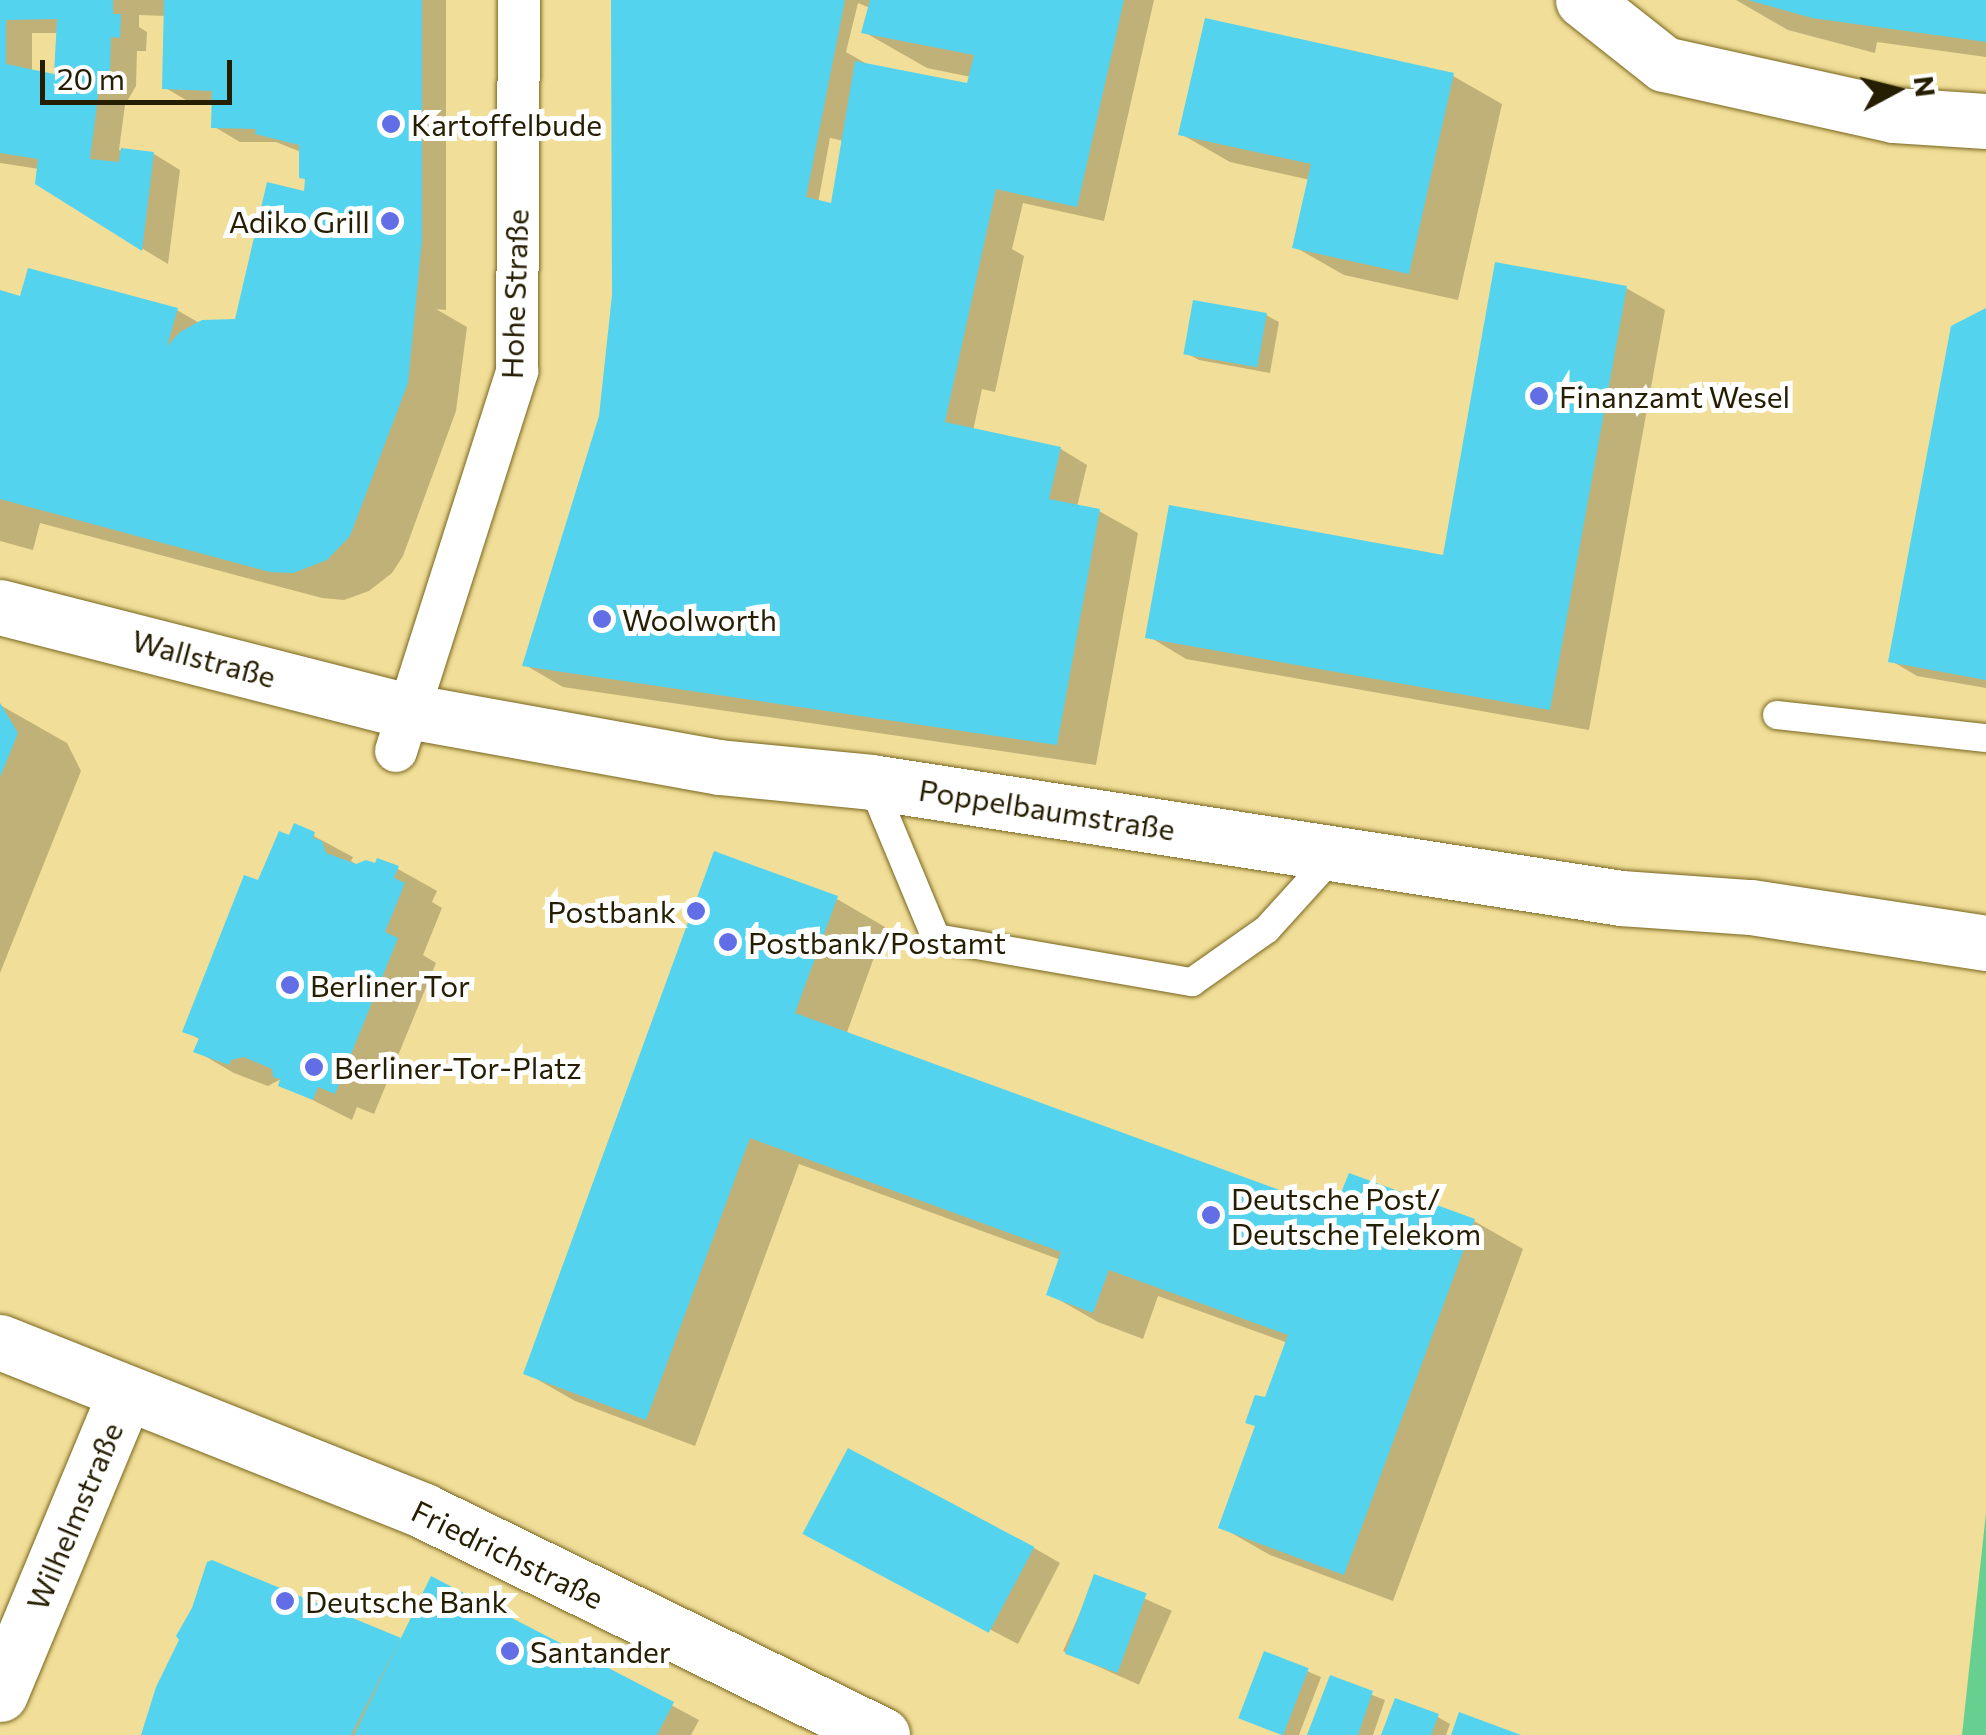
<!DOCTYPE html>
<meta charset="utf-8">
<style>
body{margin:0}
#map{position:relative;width:1986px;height:1735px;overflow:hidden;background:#f1de98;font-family:Commissioner,sans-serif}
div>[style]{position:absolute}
.green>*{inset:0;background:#67cf90}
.shadow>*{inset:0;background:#0003;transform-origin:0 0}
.building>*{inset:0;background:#54d3ef;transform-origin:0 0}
.roads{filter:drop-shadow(0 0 2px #78661e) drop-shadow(0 0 2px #78661e)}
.service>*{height:28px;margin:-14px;padding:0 14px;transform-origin:14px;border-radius:14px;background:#fff}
.pedestrian>*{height:42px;margin:-21px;padding:0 21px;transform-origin:21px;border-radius:21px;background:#fff}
.minor>*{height:55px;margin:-27.5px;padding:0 27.5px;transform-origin:27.5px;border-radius:27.5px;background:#fff}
.dots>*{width:28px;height:28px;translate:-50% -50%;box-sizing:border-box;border:5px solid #fff;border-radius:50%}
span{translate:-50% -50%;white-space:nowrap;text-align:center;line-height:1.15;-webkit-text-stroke:10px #fff;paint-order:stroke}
.poi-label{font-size:30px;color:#261e02}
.left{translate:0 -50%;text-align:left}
.right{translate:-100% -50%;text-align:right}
.street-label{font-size:30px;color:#261e02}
.north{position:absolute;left:1846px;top:40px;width:100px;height:100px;-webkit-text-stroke:8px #fff;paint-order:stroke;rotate:83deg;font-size:28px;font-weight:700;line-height:40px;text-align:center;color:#261e02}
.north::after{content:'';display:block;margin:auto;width:35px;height:45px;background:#261e02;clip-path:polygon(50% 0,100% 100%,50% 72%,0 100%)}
.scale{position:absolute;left:40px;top:60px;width:192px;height:45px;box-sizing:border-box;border:5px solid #261e02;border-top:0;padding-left:12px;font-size:30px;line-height:35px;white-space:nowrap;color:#261e02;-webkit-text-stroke:8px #fff;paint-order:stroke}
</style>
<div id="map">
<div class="green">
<div style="clip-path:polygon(1986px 1513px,1986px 1735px,1962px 1735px)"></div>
</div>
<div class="shadow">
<div style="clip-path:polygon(evenodd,0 0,446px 0,446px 310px,436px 309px,467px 327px,456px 411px,403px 556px,392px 573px,369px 591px,344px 600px,322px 598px,40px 523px,33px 550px,0 541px,0 293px,22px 299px,177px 310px,201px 324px,237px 321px,307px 194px,308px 181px,301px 177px,301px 152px,276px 142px,240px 142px,213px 126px,214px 104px,191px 103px,164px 87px,166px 16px,139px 15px,139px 27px,147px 32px,146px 51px,137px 51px,136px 86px,125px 105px,119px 150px,154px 154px,180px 170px,168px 264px,143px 249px,37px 183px,39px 169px,0 163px,0 0,32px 33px,59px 33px,57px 77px,32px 72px,32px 33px)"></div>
<div style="clip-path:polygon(evenodd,614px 0,1154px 0,1104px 221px,1023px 203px,1012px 249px,1024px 256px,995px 392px,982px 389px,973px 431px,1061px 449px,1087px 465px,1077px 507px,1099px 511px,1138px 533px,1096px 765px,563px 687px,525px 665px,600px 418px,615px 295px,614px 0,858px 3px,870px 8px,864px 32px,927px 68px,971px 77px,969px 86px,872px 67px,846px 52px,858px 3px,614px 0,830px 138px,844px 141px,833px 206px,818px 203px,830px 138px)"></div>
<div style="clip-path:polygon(1736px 0,1986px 0,1986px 57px,1877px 42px,1875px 53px,1788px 30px)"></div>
<div style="clip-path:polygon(1453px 76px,1502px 104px,1458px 300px,1344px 275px,1295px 247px,1310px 180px,1230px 162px,1181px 134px)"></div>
<div style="clip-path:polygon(1626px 288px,1665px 310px,1589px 730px,1186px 659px,1148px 636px,1445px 558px)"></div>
<div style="clip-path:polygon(1986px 311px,1986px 688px,1917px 676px,1890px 660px)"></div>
<div style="clip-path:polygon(1266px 315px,1279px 322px,1270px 373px,1199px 360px,1186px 353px)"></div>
<div style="clip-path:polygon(0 705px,67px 743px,81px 771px,0 973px)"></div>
<div style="clip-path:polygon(295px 826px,353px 857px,351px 861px,359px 866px,377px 866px,378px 861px,398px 869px,437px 891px,432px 902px,442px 908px,423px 955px,436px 963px,374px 1114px,357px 1107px,352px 1120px,281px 1084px,283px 1078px,268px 1086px,234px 1073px,196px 1051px,201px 1040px,185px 1031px,259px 884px)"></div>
<div style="clip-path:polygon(837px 899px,885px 927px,846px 1035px,1335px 1213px,1474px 1221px,1523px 1249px,1393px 1601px,1270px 1555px,1221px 1527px,1288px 1343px,1158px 1296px,1143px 1339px,1098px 1322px,1049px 1294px,1061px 1260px,799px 1164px,695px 1446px,575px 1401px,526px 1373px)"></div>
<div style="clip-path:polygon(834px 1548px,1034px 1548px,1060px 1563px,1018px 1644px)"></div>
<div style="clip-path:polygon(212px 1563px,400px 1640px,592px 1663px,699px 1720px,691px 1735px,144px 1735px)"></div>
<div style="left:1096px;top:1577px;width:83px;height:81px;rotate:24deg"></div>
<div style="clip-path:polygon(1266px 1654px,1321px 1677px,1299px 1735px,1284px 1735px,1242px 1717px)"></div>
<div style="clip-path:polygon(1331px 1679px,1385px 1700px,1373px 1735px,1309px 1735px)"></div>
<div style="clip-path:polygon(1438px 1717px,1450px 1724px,1446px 1735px,1384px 1735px)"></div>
</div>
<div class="building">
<div style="clip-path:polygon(evenodd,0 0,113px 0,113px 14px,121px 14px,120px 38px,111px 37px,110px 70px,99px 89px,90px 159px,119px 162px,121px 148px,154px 152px,142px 251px,35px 184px,38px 159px,0 153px,0 0,57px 19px,54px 74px,6px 64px,6px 20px,57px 19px)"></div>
<div style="clip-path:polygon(164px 0,422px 0,422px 240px,408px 383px,350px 536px,327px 560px,293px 573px,270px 572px,0 499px,0 290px,20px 296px,28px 268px,178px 308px,167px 346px,180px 332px,202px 320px,235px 319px,267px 182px,304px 191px,305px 179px,299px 178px,299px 145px,255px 134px,256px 129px,211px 128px,212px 91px,162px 89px)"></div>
<div style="clip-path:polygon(611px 0,845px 0,806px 197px,831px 203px,855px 61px,967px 83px,974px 55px,861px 33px,870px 0,1124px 0,1077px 207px,996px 189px,945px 422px,1061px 447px,1049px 499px,1100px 509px,1057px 745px,522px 666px,599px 416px,612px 295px)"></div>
<div style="clip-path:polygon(1748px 0,1986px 0,1986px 42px,1812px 18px)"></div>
<div style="clip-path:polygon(1205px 18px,1454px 73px,1409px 274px,1292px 248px,1311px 164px,1178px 135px)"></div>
<div style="clip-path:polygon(1495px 262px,1627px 286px,1550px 710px,1145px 638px,1169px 505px,1443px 555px)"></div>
<div style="left:1193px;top:300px;width:75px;height:55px;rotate:10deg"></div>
<div style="clip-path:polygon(1986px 308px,1986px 680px,1888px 662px,1951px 326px)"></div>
<div style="clip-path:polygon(0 703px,18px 733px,0 777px)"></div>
<div style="clip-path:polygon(294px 823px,315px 832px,313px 838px,322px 841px,326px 853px,356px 864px,366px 860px,375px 863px,377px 858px,399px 866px,394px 878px,405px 883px,385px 932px,398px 938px,335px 1094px,318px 1087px,313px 1100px,278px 1086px,280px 1079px,273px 1077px,272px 1069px,244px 1057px,231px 1060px,229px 1065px,193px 1052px,199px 1038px,182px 1032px,244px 875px,258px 880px,279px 831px,289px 835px)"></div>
<div style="clip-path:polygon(714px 851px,838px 896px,795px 1013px,1334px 1210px,1349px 1173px,1475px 1219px,1344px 1575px,1218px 1528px,1255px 1426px,1245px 1423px,1255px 1395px,1265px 1397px,1288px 1335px,1109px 1270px,1093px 1313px,1046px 1295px,1061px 1252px,750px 1138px,646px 1420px,523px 1374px)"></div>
<div style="left:848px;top:1448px;width:211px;height:97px;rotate:28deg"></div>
<div style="clip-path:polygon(212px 1560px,401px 1638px,351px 1735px,141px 1735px,156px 1687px,179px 1640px,176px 1636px,192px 1608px,207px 1562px)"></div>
<div style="left:1094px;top:1574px;width:56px;height:85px;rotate:20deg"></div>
<div style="clip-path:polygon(431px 1576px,674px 1702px,657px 1735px,354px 1735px)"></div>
<div style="left:1264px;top:1651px;width:48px;height:72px;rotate:21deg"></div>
<div style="clip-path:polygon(1330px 1675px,1373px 1691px,1358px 1735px,1307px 1735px)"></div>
<div style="clip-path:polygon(1395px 1698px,1439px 1714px,1431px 1735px,1381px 1735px)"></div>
<div style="clip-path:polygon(1459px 1712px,1521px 1735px,1451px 1735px)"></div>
</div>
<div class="roads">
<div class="service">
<div style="left:1777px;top:715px;width:210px;rotate:6.3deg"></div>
<div style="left:871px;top:782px;width:169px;rotate:67.4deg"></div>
<div style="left:936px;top:938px;width:260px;rotate:9.8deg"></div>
<div style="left:1192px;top:982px;width:92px;rotate:-35.2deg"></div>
<div style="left:1267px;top:929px;width:103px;rotate:-47.8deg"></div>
</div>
<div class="pedestrian">
<div style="left:396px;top:751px;width:399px;rotate:-72.3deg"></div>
<div style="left:517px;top:371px;width:371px;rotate:-89.7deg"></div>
</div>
<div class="minor">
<div style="left:1583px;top:0;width:103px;rotate:38.3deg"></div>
<div style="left:1664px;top:64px;width:236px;rotate:12.5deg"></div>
<div style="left:1894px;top:115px;width:92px;rotate:3.7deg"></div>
<div style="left:0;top:607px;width:421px;rotate:14.3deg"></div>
<div style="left:408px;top:711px;width:316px;rotate:10.2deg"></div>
<div style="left:719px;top:767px;width:153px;rotate:5.6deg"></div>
<div style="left:871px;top:782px;width:759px;rotate:8.79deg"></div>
<div style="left:1621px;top:898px;width:130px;rotate:4deg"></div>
<div style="left:1751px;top:907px;width:238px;rotate:8.7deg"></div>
<div style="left:0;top:1342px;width:456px;rotate:21.7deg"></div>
<div style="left:424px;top:1511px;width:510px;rotate:26.06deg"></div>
<div style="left:0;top:1694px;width:325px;rotate:-67.4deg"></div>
</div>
</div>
<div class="dots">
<div style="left:391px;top:124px;background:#616ee6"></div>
<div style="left:390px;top:221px;background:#616ee6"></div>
<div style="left:1539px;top:396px;background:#616ee6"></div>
<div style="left:602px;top:619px;background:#616ee6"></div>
<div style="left:696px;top:911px;background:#616ee6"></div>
<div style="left:728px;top:942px;background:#616ee6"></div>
<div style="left:290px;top:985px;background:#616ee6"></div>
<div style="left:314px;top:1067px;background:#616ee6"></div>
<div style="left:1211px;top:1215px;background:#616ee6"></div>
<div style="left:285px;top:1601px;background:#616ee6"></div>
<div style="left:510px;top:1651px;background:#616ee6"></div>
</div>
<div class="poi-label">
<span class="left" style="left:411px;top:124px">Kartoffelbude</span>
<span class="right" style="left:370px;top:221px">Adiko Grill</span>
<span class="left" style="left:1559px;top:396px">Finanzamt Wesel</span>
<span class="left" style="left:622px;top:619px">Woolworth</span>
<span class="right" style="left:676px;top:911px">Postbank</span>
<span class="left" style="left:748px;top:942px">Postbank/Postamt</span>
<span class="left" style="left:310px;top:985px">Berliner Tor</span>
<span class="left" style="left:334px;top:1067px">Berliner-Tor-Platz</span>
<span class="left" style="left:1231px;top:1215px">Deutsche Post/<br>Deutsche Telekom</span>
<span class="left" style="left:305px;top:1601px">Deutsche Bank</span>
<span class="left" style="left:530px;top:1651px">Santander</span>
</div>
<div class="street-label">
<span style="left:514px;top:294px;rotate:-88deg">Hohe Straße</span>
<span style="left:204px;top:658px;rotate:15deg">Wallstraße</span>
<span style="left:1047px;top:809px;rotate:9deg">Poppelbaumstraße</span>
<span style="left:74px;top:1516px;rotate:-67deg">Wilhelmstraße</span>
<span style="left:508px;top:1554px;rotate:26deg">Friedrichstraße</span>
</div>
<div class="north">N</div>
<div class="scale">20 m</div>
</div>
